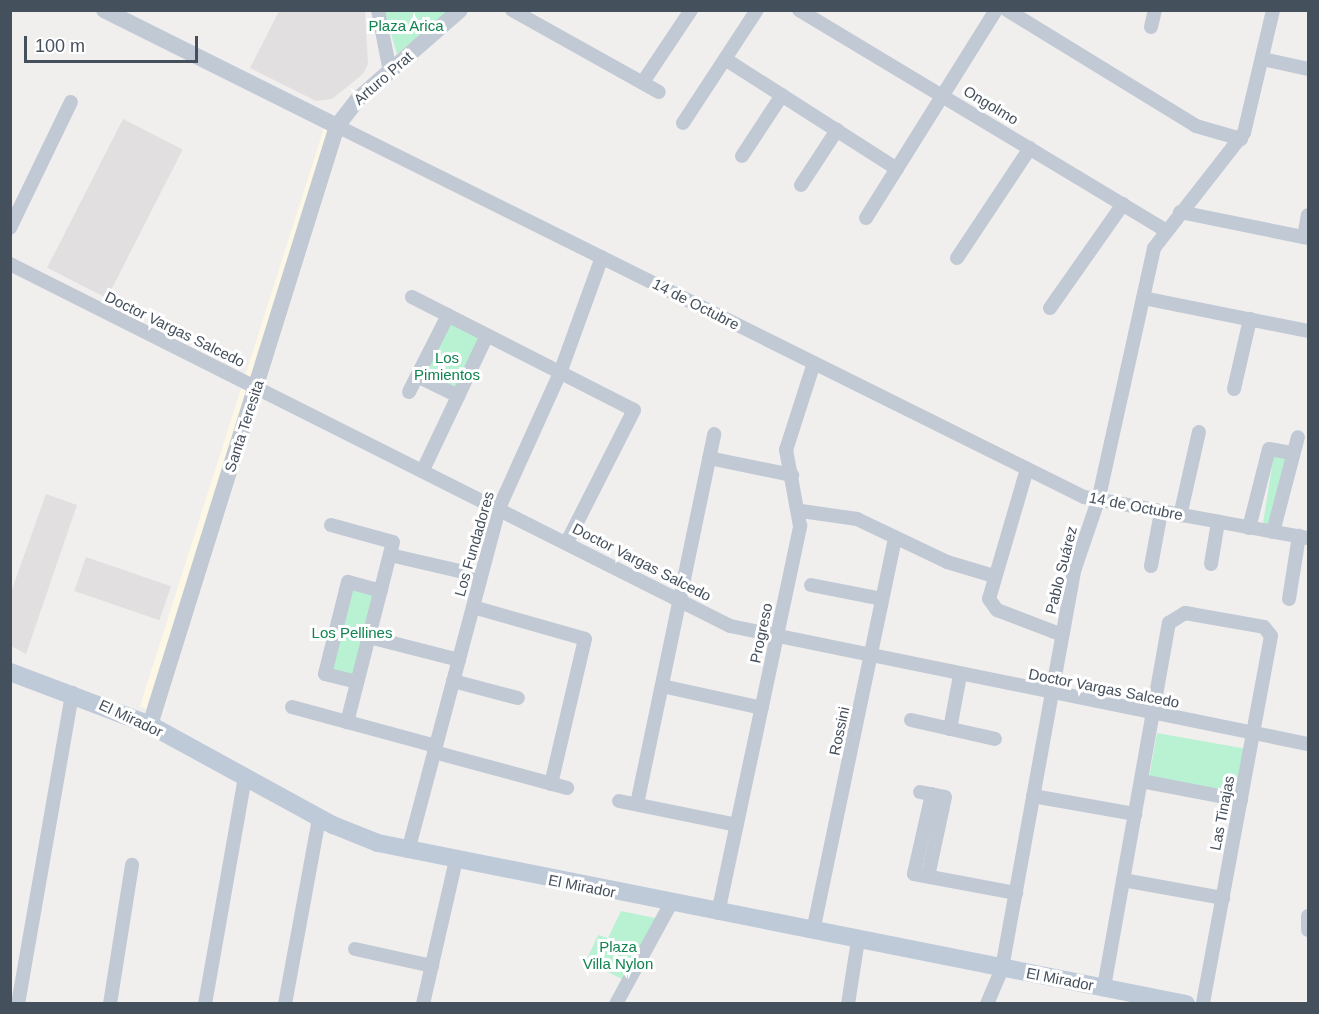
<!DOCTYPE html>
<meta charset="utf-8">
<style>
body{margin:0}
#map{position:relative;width:1319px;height:1014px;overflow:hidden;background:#f1eeee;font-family:Arial,sans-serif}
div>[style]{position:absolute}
.commercial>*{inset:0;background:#fdf7e5}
.education>*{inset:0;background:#e2dfe0;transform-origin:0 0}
.green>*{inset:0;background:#b8f2d2;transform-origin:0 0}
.minor>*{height:14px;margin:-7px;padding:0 7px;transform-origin:7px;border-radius:7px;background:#c0c9d4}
.tertiary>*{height:16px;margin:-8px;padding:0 8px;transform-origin:8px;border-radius:8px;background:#c0c9d4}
.secondary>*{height:18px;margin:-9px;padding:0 9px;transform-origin:9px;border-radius:9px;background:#bfcad9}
span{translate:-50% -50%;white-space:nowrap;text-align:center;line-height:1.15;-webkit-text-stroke:6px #fff;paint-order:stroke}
.park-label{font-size:15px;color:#108350}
.street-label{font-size:15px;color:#45505d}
.frame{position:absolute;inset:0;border:12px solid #45505d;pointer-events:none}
.scale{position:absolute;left:24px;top:36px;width:174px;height:27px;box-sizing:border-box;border:3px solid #45505d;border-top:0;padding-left:8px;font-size:18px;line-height:21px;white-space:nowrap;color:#45505d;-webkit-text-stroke:4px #fff;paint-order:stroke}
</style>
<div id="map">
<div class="commercial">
<div style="clip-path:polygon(324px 128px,342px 138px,161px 718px,140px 706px)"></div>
</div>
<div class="education">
<div style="clip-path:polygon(279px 11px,365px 11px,368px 64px,363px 74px,332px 99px,316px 101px,250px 68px)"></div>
<div style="left:123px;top:119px;width:67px;height:167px;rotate:27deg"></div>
<div style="clip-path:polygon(46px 494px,77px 505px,26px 654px,11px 646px,11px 592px)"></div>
<div style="left:86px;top:557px;width:90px;height:36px;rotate:19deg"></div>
</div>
<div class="green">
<div style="clip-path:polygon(384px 11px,448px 11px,397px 54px)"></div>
<div style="left:449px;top:323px;width:35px;height:59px;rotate:27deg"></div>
<div style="left:1274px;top:454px;width:18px;height:71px;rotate:9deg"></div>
<div style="left:348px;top:583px;width:33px;height:94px;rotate:16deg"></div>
<div style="left:1157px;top:733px;width:90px;height:47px;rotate:10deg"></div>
<div style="clip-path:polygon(621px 911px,660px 919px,624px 980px,586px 961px,598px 935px,608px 938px)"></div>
</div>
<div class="minor">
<div style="left:378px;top:10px;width:63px;rotate:79deg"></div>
<div style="left:512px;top:10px;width:168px;rotate:29.2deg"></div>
<div style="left:799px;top:10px;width:427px;rotate:31deg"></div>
<div style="left:1007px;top:10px;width:222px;rotate:31.5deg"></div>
<div style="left:1196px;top:126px;width:47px;rotate:16.1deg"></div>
<div style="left:1151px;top:27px;width:17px;rotate:-77deg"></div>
<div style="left:725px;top:59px;width:204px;rotate:32.6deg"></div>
<div style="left:1263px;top:59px;width:46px;rotate:12.5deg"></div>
<div style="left:643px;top:82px;width:87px;rotate:-56.3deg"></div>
<div style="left:683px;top:123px;width:135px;rotate:-56.8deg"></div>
<div style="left:337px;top:126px;width:834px;rotate:26.41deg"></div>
<div style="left:1084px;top:497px;width:228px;rotate:10.4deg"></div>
<div style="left:742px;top:156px;width:73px;rotate:-56.7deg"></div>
<div style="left:801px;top:185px;width:66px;rotate:-56.8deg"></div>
<div style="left:1180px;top:212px;width:131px;rotate:11.5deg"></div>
<div style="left:866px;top:218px;width:245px;rotate:-58deg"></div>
<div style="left:10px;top:228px;width:140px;rotate:-64.2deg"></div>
<div style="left:1304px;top:237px;width:22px;rotate:-80deg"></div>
<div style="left:957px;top:258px;width:132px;rotate:-56.4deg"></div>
<div style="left:10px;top:264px;width:806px;rotate:26.69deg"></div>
<div style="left:730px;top:626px;width:590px;rotate:11.54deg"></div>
<div style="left:412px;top:297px;width:249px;rotate:27deg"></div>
<div style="left:634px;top:410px;width:148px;rotate:116.9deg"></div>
<div style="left:1143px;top:298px;width:168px;rotate:11.3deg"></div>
<div style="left:1050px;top:308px;width:127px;rotate:-54.9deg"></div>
<div style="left:417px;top:376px;width:46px;rotate:26deg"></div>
<div style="left:1234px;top:389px;width:72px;rotate:-77.1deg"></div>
<div style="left:409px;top:392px;width:86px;rotate:-63.1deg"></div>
<div style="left:709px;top:458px;width:85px;rotate:11.6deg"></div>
<div style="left:1027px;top:469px;width:135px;rotate:106.3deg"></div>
<div style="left:989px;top:599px;width:14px;rotate:54deg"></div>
<div style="left:997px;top:610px;width:70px;rotate:21deg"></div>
<div style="left:423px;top:470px;width:149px;rotate:-64.6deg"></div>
<div style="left:801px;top:511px;width:57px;rotate:8.1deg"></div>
<div style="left:857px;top:519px;width:100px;rotate:25.5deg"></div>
<div style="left:947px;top:562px;width:49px;rotate:16.6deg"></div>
<div style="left:1180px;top:516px;width:86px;rotate:-77.3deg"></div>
<div style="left:331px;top:525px;width:64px;rotate:15.3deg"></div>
<div style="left:393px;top:542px;width:186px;rotate:104.3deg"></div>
<div style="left:1249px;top:528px;width:81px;rotate:-75.8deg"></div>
<div style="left:1269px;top:449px;width:23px;rotate:10deg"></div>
<div style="left:1273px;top:532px;width:98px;rotate:-75.3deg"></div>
<div style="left:390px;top:555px;width:93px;rotate:13deg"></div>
<div style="left:1211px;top:564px;width:43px;rotate:-80.5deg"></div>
<div style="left:1151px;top:566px;width:55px;rotate:-79.5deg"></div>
<div style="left:811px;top:585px;width:72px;rotate:11.2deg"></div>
<div style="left:1289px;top:599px;width:64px;rotate:-81deg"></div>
<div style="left:473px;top:607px;width:116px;rotate:15.9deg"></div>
<div style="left:585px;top:639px;width:149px;rotate:103.2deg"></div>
<div style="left:369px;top:637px;width:93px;rotate:14.3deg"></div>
<div style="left:453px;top:681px;width:67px;rotate:14.7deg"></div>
<div style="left:357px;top:682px;width:33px;rotate:-166deg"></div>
<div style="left:325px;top:674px;width:95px;rotate:-76deg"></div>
<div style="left:348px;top:582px;width:34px;rotate:15deg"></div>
<div style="left:662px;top:686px;width:102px;rotate:12.4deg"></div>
<div style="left:292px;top:707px;width:149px;rotate:15.2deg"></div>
<div style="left:911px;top:720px;width:86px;rotate:12.7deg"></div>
<div style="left:950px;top:729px;width:55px;rotate:-79.5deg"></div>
<div style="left:434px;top:752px;width:138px;rotate:15.1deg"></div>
<div style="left:1141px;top:781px;width:102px;rotate:10.8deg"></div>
<div style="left:920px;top:792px;width:25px;rotate:11deg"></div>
<div style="left:945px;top:797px;width:81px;rotate:102.1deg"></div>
<div style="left:932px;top:794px;width:82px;rotate:102.7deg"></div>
<div style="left:914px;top:874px;width:104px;rotate:10.6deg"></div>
<div style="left:1033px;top:796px;width:104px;rotate:10deg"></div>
<div style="left:619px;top:801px;width:120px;rotate:11.5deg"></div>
<div style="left:637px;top:804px;width:378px;rotate:-78.2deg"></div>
<div style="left:408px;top:851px;width:355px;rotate:-75.1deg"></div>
<div style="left:499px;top:508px;width:148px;rotate:-65.7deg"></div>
<div style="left:560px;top:373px;width:123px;rotate:-70.1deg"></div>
<div style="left:1123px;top:880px;width:102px;rotate:10.2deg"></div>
<div style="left:718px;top:913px;width:396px;rotate:-78deg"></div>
<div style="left:800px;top:526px;width:77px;rotate:-100.4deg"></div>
<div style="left:786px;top:450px;width:91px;rotate:-72.2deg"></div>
<div style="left:1308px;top:916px;width:14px;rotate:90deg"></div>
<div style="left:813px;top:931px;width:402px;rotate:-78.2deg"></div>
<div style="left:355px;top:949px;width:79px;rotate:12.4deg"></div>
<div style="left:1104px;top:987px;width:370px;rotate:-79.9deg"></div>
<div style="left:1169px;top:623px;width:19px;rotate:-32deg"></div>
<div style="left:1185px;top:613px;width:80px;rotate:10deg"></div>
<div style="left:1264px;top:627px;width:11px;rotate:52deg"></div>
<div style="left:1271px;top:636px;width:374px;rotate:100.5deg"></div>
<div style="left:18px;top:1004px;width:316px;rotate:-80.1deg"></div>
<div style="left:110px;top:1004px;width:141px;rotate:-81deg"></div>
<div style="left:205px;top:1004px;width:230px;rotate:-80deg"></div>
<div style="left:285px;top:1004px;width:189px;rotate:-79.6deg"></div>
<div style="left:423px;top:1004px;width:148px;rotate:-77.1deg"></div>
<div style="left:616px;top:1004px;width:115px;rotate:-61.4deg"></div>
<div style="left:848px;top:1004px;width:65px;rotate:-81.1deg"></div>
<div style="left:987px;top:1004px;width:39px;rotate:-67deg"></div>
<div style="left:1002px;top:968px;width:407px;rotate:-79.7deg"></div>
<div style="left:1075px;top:568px;width:71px;rotate:-71.1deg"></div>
<div style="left:1098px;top:501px;width:259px;rotate:-77.5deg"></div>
<div style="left:1154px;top:248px;width:146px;rotate:-52deg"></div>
<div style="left:1244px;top:133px;width:126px;rotate:-76.7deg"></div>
</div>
<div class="tertiary">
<div style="left:104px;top:10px;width:260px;rotate:26.5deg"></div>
<div style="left:150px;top:725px;width:628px;rotate:-72.66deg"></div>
<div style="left:337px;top:126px;width:34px;rotate:-52deg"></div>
<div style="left:358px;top:99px;width:135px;rotate:-41.1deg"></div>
</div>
<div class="secondary">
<div style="left:10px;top:672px;width:150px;rotate:20.7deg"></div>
<div style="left:150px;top:725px;width:209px;rotate:28.7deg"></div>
<div style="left:333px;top:825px;width:48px;rotate:21.8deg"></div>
<div style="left:378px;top:843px;width:824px;rotate:11.27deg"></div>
</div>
<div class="park-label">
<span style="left:406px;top:26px">Plaza Arica</span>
<span style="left:447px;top:366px">Los<br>Pimientos</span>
<span style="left:352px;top:633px">Los Pellines</span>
<span style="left:618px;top:955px">Plaza<br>Villa Nylon</span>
</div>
<div class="street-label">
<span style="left:383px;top:78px;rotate:-41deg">Arturo Prat</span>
<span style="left:991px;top:105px;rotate:31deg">Ongolmo</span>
<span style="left:696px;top:304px;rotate:27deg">14 de Octubre</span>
<span style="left:175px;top:329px;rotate:26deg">Doctor Vargas Salcedo</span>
<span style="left:244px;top:426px;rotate:-72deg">Santa Teresita</span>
<span style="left:1136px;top:506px;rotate:11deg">14 de Octubre</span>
<span style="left:474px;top:544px;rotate:-74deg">Los Fundadores</span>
<span style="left:642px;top:562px;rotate:27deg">Doctor Vargas Salcedo</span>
<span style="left:1061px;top:570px;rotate:-76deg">Pablo Suárez</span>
<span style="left:761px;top:633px;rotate:-78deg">Progreso</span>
<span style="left:1104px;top:688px;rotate:11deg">Doctor Vargas Salcedo</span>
<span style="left:131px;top:718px;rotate:25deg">El Mirador</span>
<span style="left:839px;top:731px;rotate:-78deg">Rossini</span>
<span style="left:1222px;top:813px;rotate:-79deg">Las Tinajas</span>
<span style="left:582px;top:886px;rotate:11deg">El Mirador</span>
<span style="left:1060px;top:979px;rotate:11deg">El Mirador</span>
</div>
<div class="frame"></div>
<div class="scale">100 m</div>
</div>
